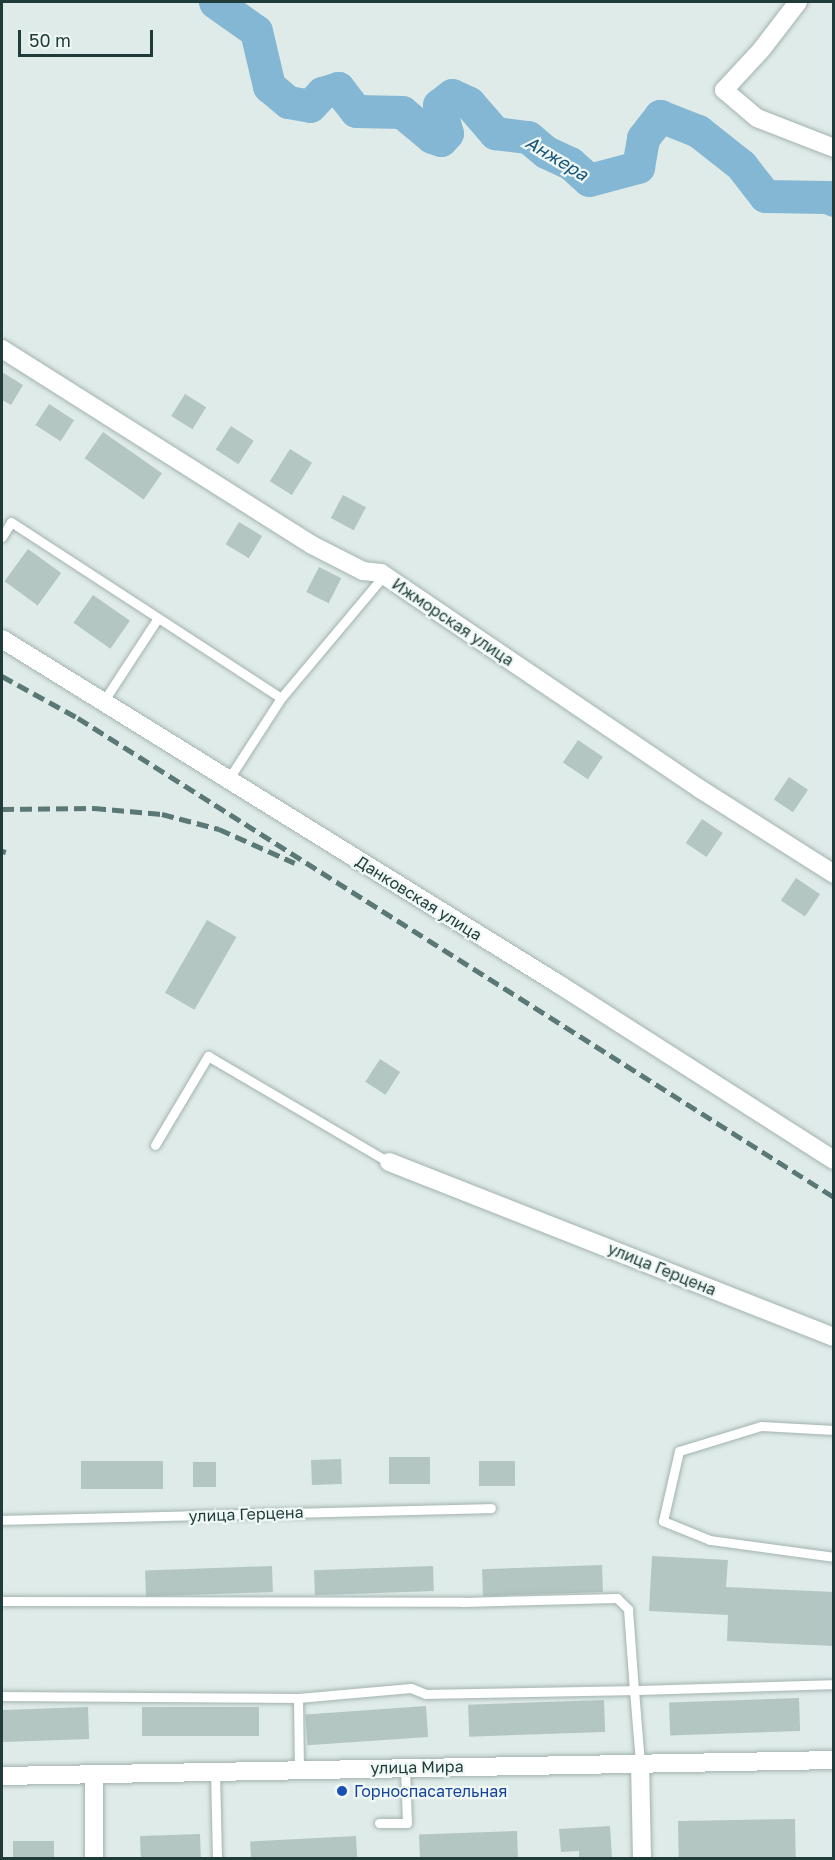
<!DOCTYPE html>
<meta charset="utf-8">
<style>
body{margin:0}
#map{position:relative;width:835px;height:1860px;overflow:hidden;background:#dfebe8;font-family:"Golos Text",sans-serif}
div>[style]{position:absolute}
.river>*{height:33px;margin:-16.5px;padding:0 16.5px;transform-origin:16.5px;border-radius:16.5px;background:#84b7d3}
.building>*{inset:0;background:#b4c6c2;transform-origin:0 0}
.roads{filter:drop-shadow(0 0 2px #a2b3b0) drop-shadow(0 0 2px #a2b3b0)}
.service>*{height:9px;margin:-4.5px;padding:0 4.5px;transform-origin:4.5px;border-radius:4.5px;background:#fff}
.minor>*{height:18px;margin:-9px;padding:0 9px;transform-origin:9px;border-radius:9px;background:#fff}
.tertiary>*{height:18px;margin:-9px;padding:0 9px;transform-origin:9px;border-radius:9px;background:#fff}
.secondary>*{height:18px;margin:-9px;padding:0 9px;transform-origin:9px;border-radius:9px;background:#fff}
.rail>*{height:4.5px;margin-top:-2.25px;transform-origin:0;background:repeating-linear-gradient(90deg,#5a7875 0 12px,transparent 0 18px)}
.dots>*{width:16px;height:16px;translate:-50% -50%;box-sizing:border-box;border:3px solid #f0f8f5;border-radius:50%}
span{translate:-50% -50%;white-space:nowrap;text-align:center;line-height:1.15;-webkit-text-stroke:4.5px #f0f8f5;paint-order:stroke}
.street-label{font-size:16px;color:#1f3c3a}
.transit-label{font-size:16px;color:#164399}
.left{translate:0 -50%;text-align:left}
.water-label{font-size:18px;color:#185679;font-style:italic}
.frame{position:absolute;inset:0;border:3px solid #1f3c3a;pointer-events:none}
.scale{position:absolute;left:18px;top:30px;width:135px;height:27px;box-sizing:border-box;border:3px solid #1f3c3a;border-top:0;padding-left:8px;font-size:18px;line-height:21px;white-space:nowrap;color:#1f3c3a;-webkit-text-stroke:4px #f0f8f5;paint-order:stroke}
</style>
<div id="map">
<div class="river">
<div style="left:215px;top:2px;width:50px;rotate:35.3deg"></div>
<div style="left:256px;top:31px;width:57px;rotate:76.7deg"></div>
<div style="left:269px;top:86px;width:25px;rotate:40deg"></div>
<div style="left:288px;top:102px;width:22px;rotate:10deg"></div>
<div style="left:310px;top:106px;width:18px;rotate:-47deg"></div>
<div style="left:322px;top:93px;width:17px;rotate:-17deg"></div>
<div style="left:338px;top:88px;width:29px;rotate:52deg"></div>
<div style="left:356px;top:111px;width:46px;rotate:1.2deg"></div>
<div style="left:402px;top:112px;width:39px;rotate:40deg"></div>
<div style="left:432px;top:137px;width:9px;rotate:18deg"></div>
<div style="left:441px;top:140px;width:9px;rotate:-49deg"></div>
<div style="left:447px;top:133px;width:29px;rotate:-106deg"></div>
<div style="left:439px;top:105px;width:16px;rotate:-38deg"></div>
<div style="left:452px;top:95px;width:19px;rotate:25deg"></div>
<div style="left:469px;top:103px;width:40px;rotate:49deg"></div>
<div style="left:495px;top:133px;width:33px;rotate:7deg"></div>
<div style="left:528px;top:137px;width:23px;rotate:40deg"></div>
<div style="left:546px;top:152px;width:26px;rotate:25deg"></div>
<div style="left:570px;top:163px;width:25px;rotate:42deg"></div>
<div style="left:589px;top:180px;width:51px;rotate:-14.9deg"></div>
<div style="left:638px;top:167px;width:29px;rotate:-80deg"></div>
<div style="left:643px;top:138px;width:28px;rotate:-52deg"></div>
<div style="left:660px;top:116px;width:41px;rotate:21.5deg"></div>
<div style="left:698px;top:131px;width:55px;rotate:38.3deg"></div>
<div style="left:741px;top:165px;width:39px;rotate:52deg"></div>
<div style="left:765px;top:196px;width:62px;rotate:0.9deg"></div>
<div style="left:827px;top:197px;width:8px;rotate:23deg"></div>
</div>
<div class="building">
<div style="clip-path:polygon(2px 372px,23px 385px,11px 405px,2px 400px)"></div>
<div style="left:185px;top:394px;width:25px;height:26px;rotate:32deg"></div>
<div style="left:49px;top:404px;width:30px;height:25px;rotate:33deg"></div>
<div style="left:231px;top:426px;width:27px;height:28px;rotate:33deg"></div>
<div style="left:103px;top:432px;width:72px;height:32px;rotate:35deg"></div>
<div style="left:290px;top:449px;width:26px;height:38px;rotate:32deg"></div>
<div style="left:343px;top:495px;width:26px;height:26px;rotate:28deg"></div>
<div style="left:239px;top:522px;width:27px;height:26px;rotate:31deg"></div>
<div style="left:28px;top:549px;width:41px;height:40px;rotate:36deg"></div>
<div style="left:319px;top:567px;width:25px;height:28px;rotate:27deg"></div>
<div style="left:93px;top:595px;width:45px;height:34px;rotate:35deg"></div>
<div style="left:578px;top:740px;width:30px;height:27px;rotate:34deg"></div>
<div style="left:789px;top:777px;width:23px;height:27px;rotate:34deg"></div>
<div style="left:702px;top:819px;width:25px;height:29px;rotate:34deg"></div>
<div style="left:796px;top:878px;width:29px;height:27px;rotate:34deg"></div>
<div style="left:207px;top:920px;width:34px;height:84px;rotate:30deg"></div>
<div style="left:380px;top:1059px;width:24px;height:27px;rotate:33deg"></div>
<div style="left:389px;top:1457px;width:41px;height:27px"></div>
<div style="left:341px;top:1459px;width:25px;height:30px;rotate:88deg"></div>
<div style="left:81px;top:1461px;width:82px;height:28px"></div>
<div style="left:479px;top:1461px;width:36px;height:25px"></div>
<div style="left:193px;top:1462px;width:23px;height:25px"></div>
<div style="clip-path:polygon(652px 1556px,728px 1560px,726px 1587px,834px 1592px,834px 1646px,727px 1641px,728px 1615px,649px 1611px)"></div>
<div style="left:602px;top:1565px;width:27px;height:120px;rotate:88deg"></div>
<div style="left:272px;top:1566px;width:26px;height:127px;rotate:88deg"></div>
<div style="left:433px;top:1566px;width:25px;height:119px;rotate:88deg"></div>
<div style="left:799px;top:1698px;width:33px;height:130px;rotate:88deg"></div>
<div style="left:604px;top:1700px;width:32px;height:136px;rotate:88deg"></div>
<div style="left:426px;top:1706px;width:31px;height:121px;rotate:86deg"></div>
<div style="left:88px;top:1707px;width:32px;height:86px;rotate:88deg"></div>
<div style="left:259px;top:1707px;width:29px;height:117px;rotate:90deg"></div>
<div style="left:795px;top:1819px;width:39px;height:117px;rotate:89deg"></div>
<div style="clip-path:polygon(610px 1826px,612px 1858px,579px 1858px,579px 1851px,561px 1852px,559px 1829px)"></div>
<div style="left:517px;top:1831px;width:27px;height:98px;rotate:88deg"></div>
<div style="left:200px;top:1834px;width:24px;height:60px;rotate:88deg"></div>
<div style="left:356px;top:1836px;width:22px;height:106px;rotate:87deg"></div>
<div style="left:13px;top:1841px;width:41px;height:17px"></div>
</div>
<div class="roads">
<div class="service">
<div style="left:2px;top:537px;width:17px;rotate:-59deg"></div>
<div style="left:11px;top:522px;width:322px;rotate:33.1deg"></div>
<div style="left:281px;top:698px;width:98px;rotate:122.9deg"></div>
<div style="left:281px;top:698px;width:163px;rotate:-50deg"></div>
<div style="left:103px;top:702px;width:100px;rotate:-56.8deg"></div>
<div style="left:155px;top:1145px;width:104px;rotate:-59.2deg"></div>
<div style="left:208px;top:1056px;width:210px;rotate:30.4deg"></div>
<div style="left:834px;top:1430px;width:73px;rotate:-176.9deg"></div>
<div style="left:761px;top:1426px;width:86px;rotate:163deg"></div>
<div style="left:679px;top:1451px;width:72px;rotate:102.9deg"></div>
<div style="left:663px;top:1521px;width:51px;rotate:22deg"></div>
<div style="left:710px;top:1540px;width:125px;rotate:7.8deg"></div>
<div style="left:2px;top:1520px;width:489px;rotate:-1.4deg"></div>
<div style="left:2px;top:1601px;width:461px;rotate:0.1deg"></div>
<div style="left:463px;top:1602px;width:154px;rotate:-1.5deg"></div>
<div style="left:617px;top:1598px;width:16px;rotate:45deg"></div>
<div style="left:628px;top:1609px;width:81px;rotate:85.8deg"></div>
<div style="left:634px;top:1690px;width:200px;rotate:-1.7deg"></div>
<div style="left:2px;top:1696px;width:296px;rotate:0.4deg"></div>
<div style="left:299px;top:1770px;width:72px;rotate:-90.8deg"></div>
<div style="left:298px;top:1698px;width:113px;rotate:-5.1deg"></div>
<div style="left:411px;top:1688px;width:16px;rotate:22deg"></div>
<div style="left:426px;top:1694px;width:208px;rotate:-1.1deg"></div>
<div style="left:634px;top:1690px;width:73px;rotate:85.3deg"></div>
<div style="left:215px;top:1771px;width:87px;rotate:88.7deg"></div>
<div style="left:379px;top:1823px;width:28px"></div>
<div style="left:407px;top:1823px;width:55px;rotate:-92.1deg"></div>
</div>
<div class="minor">
<div style="left:798px;top:2px;width:59px;rotate:127.5deg"></div>
<div style="left:762px;top:49px;width:56px;rotate:132.8deg"></div>
<div style="left:724px;top:90px;width:43px;rotate:40.3deg"></div>
<div style="left:757px;top:118px;width:83px;rotate:21.3deg"></div>
<div style="left:2px;top:349px;width:367px;rotate:32.3deg"></div>
<div style="left:312px;top:545px;width:57px;rotate:27deg"></div>
<div style="left:363px;top:571px;width:18px;rotate:6deg"></div>
<div style="left:381px;top:573px;width:385px;rotate:34.1deg"></div>
<div style="left:700px;top:789px;width:159px;rotate:32.4deg"></div>
<div style="left:2px;top:639px;width:657px;rotate:31.8deg"></div>
<div style="left:560px;top:985px;width:325px;rotate:32.6deg"></div>
<div style="left:389px;top:1162px;width:478px;rotate:21.5deg"></div>
<div style="left:640px;top:1763px;width:95px;rotate:88.8deg"></div>
</div>
<div class="tertiary">
<div style="left:94px;top:1858px;width:84px;rotate:-90deg"></div>
</div>
<div class="secondary">
<div style="left:2px;top:1776px;width:832px;rotate:-1.1deg"></div>
</div>
</div>
<div class="rail">
<div style="left:2px;top:676px;width:87px;rotate:28.9deg"></div>
<div style="left:78px;top:718px;width:895px;rotate:32.36deg"></div>
<div style="left:2px;top:809px;width:92px;rotate:-0.6deg"></div>
<div style="left:94px;top:808px;width:68px;rotate:5deg"></div>
<div style="left:162px;top:814px;width:59px;rotate:14.7deg"></div>
<div style="left:219px;top:829px;width:83px;rotate:24.1deg"></div>
<div style="left:2px;top:851px;width:4px;rotate:14deg"></div>
</div>
<div class="dots">
<div style="left:342px;top:1791px;background:#1a4fb4"></div>
</div>
<div class="street-label">
<span style="left:453px;top:622px;rotate:34deg">Ижморская улица</span>
<span style="left:419px;top:898px;rotate:32deg">Данковская улица</span>
<span style="left:662px;top:1269px;rotate:22deg">улица Герцена</span>
<span style="left:246px;top:1514px;rotate:-2deg">улица Герцена</span>
<span style="left:417px;top:1767px;rotate:-1deg">улица Мира</span>
</div>
<div class="transit-label">
<span class="left" style="left:354px;top:1791px">Горноспасательная</span>
</div>
<div class="water-label">
<span style="left:557px;top:158px;rotate:31deg">Анжера</span>
</div>
<div class="frame"></div>
<div class="scale">50 m</div>
</div>
